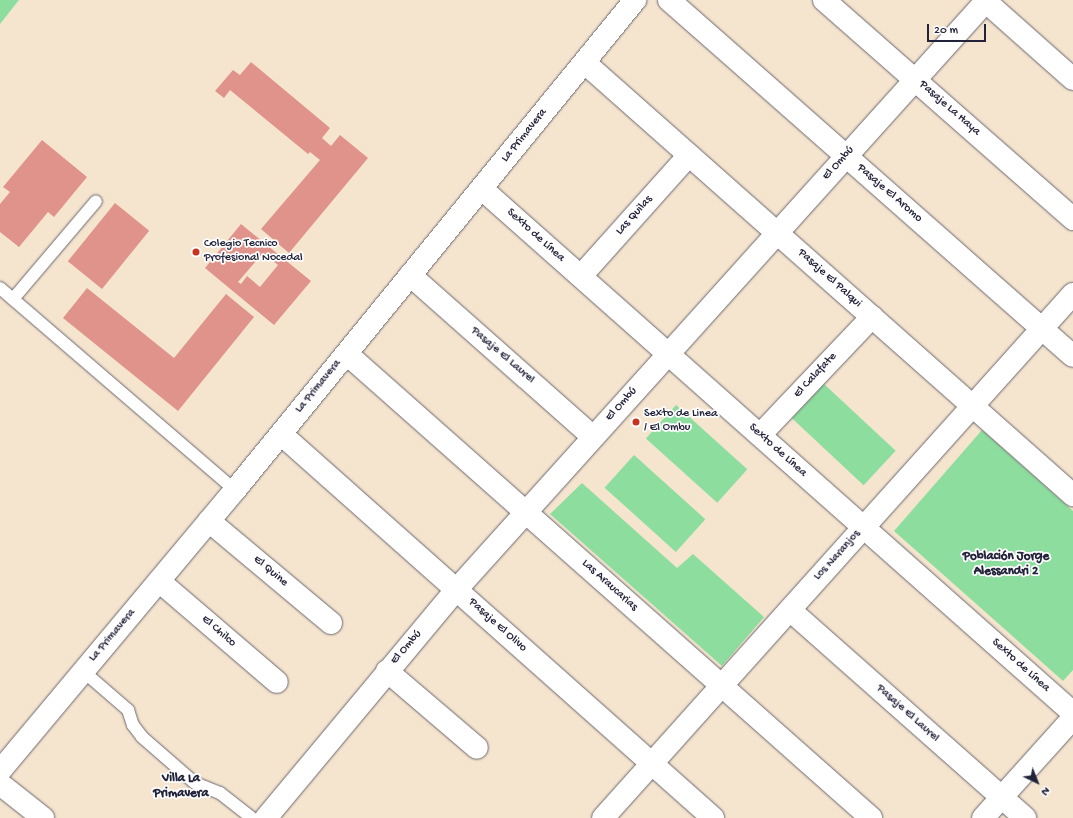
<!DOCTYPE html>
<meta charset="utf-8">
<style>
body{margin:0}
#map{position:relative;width:1073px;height:818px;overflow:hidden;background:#f5e5cf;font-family:"Gochi Hand",sans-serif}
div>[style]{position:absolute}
.green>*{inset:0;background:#8dde9e;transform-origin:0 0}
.building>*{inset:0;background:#e0938a;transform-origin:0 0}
.roads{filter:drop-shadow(0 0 1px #6c666f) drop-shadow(0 0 1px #6c666f)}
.lane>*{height:12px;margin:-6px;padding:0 6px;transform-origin:6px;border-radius:6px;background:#fff}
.street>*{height:22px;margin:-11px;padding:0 11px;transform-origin:11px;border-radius:11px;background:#fff}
.secondary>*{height:22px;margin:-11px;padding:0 11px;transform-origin:11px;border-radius:11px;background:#fff}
.dots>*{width:11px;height:11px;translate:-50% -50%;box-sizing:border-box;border:2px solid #fff;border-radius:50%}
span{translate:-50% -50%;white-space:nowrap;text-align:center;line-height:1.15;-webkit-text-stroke:3.5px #fff;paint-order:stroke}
.street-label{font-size:12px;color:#22223b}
.poi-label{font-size:12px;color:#22223b}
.left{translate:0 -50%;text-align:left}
.neighbourhood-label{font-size:13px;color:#22223b;font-weight:700}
.north{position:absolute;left:1017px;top:762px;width:40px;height:40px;-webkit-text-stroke:3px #fff;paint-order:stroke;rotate:137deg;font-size:11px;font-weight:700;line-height:16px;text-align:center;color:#22223b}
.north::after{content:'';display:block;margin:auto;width:14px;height:18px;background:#22223b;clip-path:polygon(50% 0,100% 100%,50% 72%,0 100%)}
.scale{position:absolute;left:927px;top:24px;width:59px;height:18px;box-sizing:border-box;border:2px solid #22223b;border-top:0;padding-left:5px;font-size:12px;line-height:14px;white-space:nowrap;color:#22223b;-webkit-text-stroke:3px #fff;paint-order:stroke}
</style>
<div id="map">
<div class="green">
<div style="clip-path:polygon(0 0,19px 0,0 24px)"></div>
<div style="left:824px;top:384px;width:98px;height:47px;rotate:43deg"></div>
<div style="left:676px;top:405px;width:96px;height:45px;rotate:42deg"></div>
<div style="clip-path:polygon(982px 430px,1073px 511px,1073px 670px,1063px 681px,894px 531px)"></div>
<div style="left:634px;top:455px;width:96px;height:44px;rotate:42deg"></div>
<div style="clip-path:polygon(582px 483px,677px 568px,693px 554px,764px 617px,722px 666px,550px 514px)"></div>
</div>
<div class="building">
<div style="clip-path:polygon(251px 62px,330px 128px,322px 138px,331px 146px,340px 135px,368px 158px,289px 253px,261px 229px,320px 160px,310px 152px,308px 154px,230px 90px,224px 98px,215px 91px,233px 70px,240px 75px)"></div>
<div style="clip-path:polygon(42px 140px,87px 177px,54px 217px,48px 212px,19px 247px,0 232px,0 204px,10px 192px,3px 187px)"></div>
<div style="left:115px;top:203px;width:44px;height:75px;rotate:39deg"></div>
<div style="clip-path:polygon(evenodd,241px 224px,311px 281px,274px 325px,205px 268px,241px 224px,263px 253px,278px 265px,260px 287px,247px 276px,241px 284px,238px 282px,263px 253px)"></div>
<div style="clip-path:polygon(87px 288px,174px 358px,226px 294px,254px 317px,178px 411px,63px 318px)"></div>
</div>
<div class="roads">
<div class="lane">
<div style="left:0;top:288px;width:310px;rotate:40.7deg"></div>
<div style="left:13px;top:299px;width:128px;rotate:-49.7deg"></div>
<div style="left:83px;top:671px;width:60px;rotate:40.9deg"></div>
<div style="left:128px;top:710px;width:16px;rotate:72deg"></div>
<div style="left:133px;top:725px;width:15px;rotate:53deg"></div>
<div style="left:142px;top:737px;width:70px;rotate:41deg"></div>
<div style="left:195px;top:783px;width:27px;rotate:22deg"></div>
<div style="left:220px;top:793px;width:41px;rotate:38deg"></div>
</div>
<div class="street">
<div style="left:669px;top:0;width:538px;rotate:41.39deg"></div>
<div style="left:824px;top:0;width:332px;rotate:41.3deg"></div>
<div style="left:984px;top:0;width:119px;rotate:41.6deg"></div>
<div style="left:585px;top:63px;width:652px;rotate:41.52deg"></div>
<div style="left:482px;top:189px;width:790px;rotate:41.56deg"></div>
<div style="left:410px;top:275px;width:244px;rotate:41.5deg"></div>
<div style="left:581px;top:276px;width:162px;rotate:-48.2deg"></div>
<div style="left:347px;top:354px;width:700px;rotate:41.52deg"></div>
<div style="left:281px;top:434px;width:578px;rotate:41.63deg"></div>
<div style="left:760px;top:435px;width:163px;rotate:-46.5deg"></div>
<div style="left:209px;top:521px;width:159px;rotate:39.9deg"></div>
<div style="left:159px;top:581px;width:155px;rotate:40.6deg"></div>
<div style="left:790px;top:610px;width:314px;rotate:41.5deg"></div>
<div style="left:387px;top:671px;width:118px;rotate:40.5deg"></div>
<div style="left:0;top:771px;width:366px;rotate:-50.1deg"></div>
<div style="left:235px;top:490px;width:633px;rotate:-50.77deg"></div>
<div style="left:0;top:784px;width:55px;rotate:38.3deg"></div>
<div style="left:603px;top:818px;width:704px;rotate:-48.11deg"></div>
<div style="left:983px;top:818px;width:135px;rotate:-48deg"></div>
</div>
<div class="secondary">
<div style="left:266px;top:818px;width:297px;rotate:-50.2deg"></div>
<div style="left:456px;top:590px;width:794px;rotate:-48.01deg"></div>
</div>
</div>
<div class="dots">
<div style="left:196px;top:252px;background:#c8321e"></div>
<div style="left:636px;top:422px;background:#c8321e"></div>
</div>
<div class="street-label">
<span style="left:949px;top:109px;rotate:41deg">Pasaje La Haya</span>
<span style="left:525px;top:136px;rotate:-51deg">La Primavera</span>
<span style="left:839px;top:164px;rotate:-48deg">El Ombú</span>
<span style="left:889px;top:194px;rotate:41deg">Pasaje El Aromo</span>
<span style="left:635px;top:216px;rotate:-48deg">Las Quilas</span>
<span style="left:535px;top:236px;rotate:42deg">Sexto de Línea</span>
<span style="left:829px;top:279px;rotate:42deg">Pasaje El Palqui</span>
<span style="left:502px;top:356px;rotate:41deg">Pasaje El Laurel</span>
<span style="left:816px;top:376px;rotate:-47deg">El Calafate</span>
<span style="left:319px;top:387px;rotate:-51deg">La Primavera</span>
<span style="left:622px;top:405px;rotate:-48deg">El Ombú</span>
<span style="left:777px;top:451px;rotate:42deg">Sexto de Línea</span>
<span style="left:838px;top:556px;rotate:-48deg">Los Naranjos</span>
<span style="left:270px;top:572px;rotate:40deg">El Quine</span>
<span style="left:609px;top:586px;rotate:42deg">Las Araucarias</span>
<span style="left:497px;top:626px;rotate:42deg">Pasaje El Olivo</span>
<span style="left:218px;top:632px;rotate:41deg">El Chilco</span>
<span style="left:113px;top:636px;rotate:-50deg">La Primavera</span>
<span style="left:407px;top:648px;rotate:-49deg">El Ombú</span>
<span style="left:1020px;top:666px;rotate:42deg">Sexto de Línea</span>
<span style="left:907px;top:714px;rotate:42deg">Pasaje El Laurel</span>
</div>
<div class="poi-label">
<span class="left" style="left:204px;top:252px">Colegio Tecnico<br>Profesional Nocedal</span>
<span class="left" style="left:644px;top:422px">Sexto de Linea<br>/ El Ombu</span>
</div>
<div class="neighbourhood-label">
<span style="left:1006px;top:565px">Población Jorge<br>Alessandri 2</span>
<span style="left:181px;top:787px">Villa La<br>Primavera</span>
</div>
<div class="north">N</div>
<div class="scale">20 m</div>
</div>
